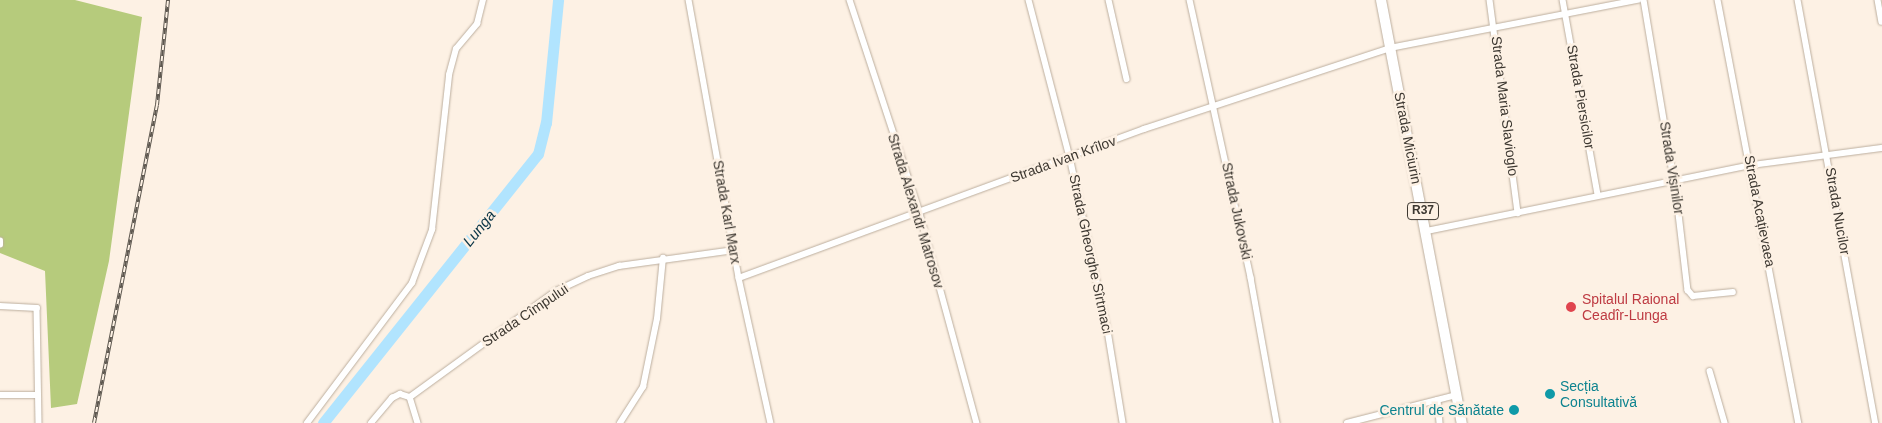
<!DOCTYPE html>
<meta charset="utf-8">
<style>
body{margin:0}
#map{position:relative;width:1882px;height:423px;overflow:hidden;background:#fdf1e4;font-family:Helvetica,sans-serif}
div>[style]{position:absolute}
.forest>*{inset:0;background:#b6cb7c}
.river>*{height:11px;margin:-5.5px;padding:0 5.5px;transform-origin:5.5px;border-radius:5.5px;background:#b1e4fe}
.roads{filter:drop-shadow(0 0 1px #bcae9e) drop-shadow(0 0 1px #bcae9e)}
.minor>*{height:5.5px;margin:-2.75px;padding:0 2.75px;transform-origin:2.75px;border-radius:2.75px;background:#fff}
.primary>*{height:10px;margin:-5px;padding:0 5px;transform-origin:5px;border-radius:5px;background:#fff}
.rail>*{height:4px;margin-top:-2px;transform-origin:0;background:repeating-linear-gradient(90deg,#fdf1e4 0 5.5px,#5e5850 0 11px);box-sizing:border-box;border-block:1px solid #5e5850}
.dots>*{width:14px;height:14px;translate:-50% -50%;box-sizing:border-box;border:2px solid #fdf1e4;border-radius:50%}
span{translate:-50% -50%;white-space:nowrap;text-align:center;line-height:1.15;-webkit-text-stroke:5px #fdf1e4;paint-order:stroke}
.shield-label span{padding:1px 4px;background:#fdf1e4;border:1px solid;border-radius:4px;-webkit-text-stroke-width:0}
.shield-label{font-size:12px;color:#3c3730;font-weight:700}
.street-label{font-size:14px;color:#3c3730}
.health-label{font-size:14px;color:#be3a42}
.left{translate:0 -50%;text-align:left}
.culture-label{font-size:14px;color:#0d838f}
.right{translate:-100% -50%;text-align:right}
.water-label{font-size:15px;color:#0a3546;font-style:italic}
</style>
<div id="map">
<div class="forest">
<div style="clip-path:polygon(0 0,75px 0,142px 17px,109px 261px,77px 404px,51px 408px,45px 271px,0 253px)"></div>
</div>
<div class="river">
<div style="left:323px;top:423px;width:344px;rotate:-51.4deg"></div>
<div style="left:538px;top:154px;width:32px;rotate:-76deg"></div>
<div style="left:546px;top:123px;width:124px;rotate:-84.4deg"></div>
</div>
<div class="roads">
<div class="minor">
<div style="left:689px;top:0;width:282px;rotate:79.8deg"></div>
<div style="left:739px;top:278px;width:148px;rotate:77.6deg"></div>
<div style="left:850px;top:0;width:221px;rotate:71.8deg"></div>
<div style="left:919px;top:210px;width:221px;rotate:74.8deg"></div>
<div style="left:1029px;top:0;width:162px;rotate:75.4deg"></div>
<div style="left:1070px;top:157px;width:178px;rotate:77.7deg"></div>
<div style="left:1108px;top:331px;width:93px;rotate:80.7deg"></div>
<div style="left:1109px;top:0;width:81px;rotate:77.2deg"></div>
<div style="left:1190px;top:0;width:285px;rotate:77.6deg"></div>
<div style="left:1251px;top:278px;width:147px;rotate:79.8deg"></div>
<div style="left:1490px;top:0;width:215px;rotate:82.5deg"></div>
<div style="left:1563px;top:0;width:197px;rotate:79.8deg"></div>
<div style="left:1644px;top:0;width:200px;rotate:80.5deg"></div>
<div style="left:1677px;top:197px;width:94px;rotate:83.3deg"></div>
<div style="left:1688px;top:290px;width:8px;rotate:50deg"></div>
<div style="left:1693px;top:296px;width:40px;rotate:-5.7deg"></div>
<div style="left:1718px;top:0;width:431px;rotate:79.2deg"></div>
<div style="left:1798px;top:0;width:430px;rotate:79.6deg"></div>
<div style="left:1878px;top:0;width:22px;rotate:80deg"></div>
<div style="left:1427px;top:231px;width:332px;rotate:-11.5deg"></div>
<div style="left:1752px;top:165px;width:131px;rotate:-7.5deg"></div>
<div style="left:0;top:245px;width:4px;rotate:-90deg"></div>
<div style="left:739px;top:278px;width:432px;rotate:-20.2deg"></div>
<div style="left:1144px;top:129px;width:259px;rotate:-18.2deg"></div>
<div style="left:1390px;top:48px;width:253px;rotate:-11deg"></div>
<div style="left:0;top:306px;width:37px;rotate:3deg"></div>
<div style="left:37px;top:308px;width:115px;rotate:89deg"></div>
<div style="left:1710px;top:371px;width:54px;rotate:73.9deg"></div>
<div style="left:0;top:395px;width:38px"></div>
<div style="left:410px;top:397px;width:27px;rotate:73deg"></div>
<div style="left:1438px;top:400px;width:23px;rotate:85deg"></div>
<div style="left:307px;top:423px;width:175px;rotate:-53.1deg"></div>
<div style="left:412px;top:283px;width:57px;rotate:-69.3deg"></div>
<div style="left:432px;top:230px;width:156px;rotate:-83.7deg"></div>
<div style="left:449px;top:75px;width:27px;rotate:-75deg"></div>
<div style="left:456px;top:49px;width:33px;rotate:-50deg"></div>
<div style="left:477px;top:24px;width:25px;rotate:-76deg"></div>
<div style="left:371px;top:423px;width:33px;rotate:-50deg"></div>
<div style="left:392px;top:398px;width:9px;rotate:-27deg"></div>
<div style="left:400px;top:394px;width:10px;rotate:17deg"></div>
<div style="left:410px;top:397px;width:180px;rotate:-36deg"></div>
<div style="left:556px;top:291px;width:35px;rotate:-25deg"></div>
<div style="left:588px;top:276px;width:33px;rotate:-18deg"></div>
<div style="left:619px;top:266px;width:116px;rotate:-7.9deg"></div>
<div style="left:620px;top:423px;width:43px;rotate:-57.4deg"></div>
<div style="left:643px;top:387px;width:69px;rotate:-78.4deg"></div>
<div style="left:657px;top:319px;width:61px;rotate:-84.4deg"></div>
<div style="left:1347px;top:423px;width:114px;rotate:-14.3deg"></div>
</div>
<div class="primary">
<div style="left:1381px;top:0;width:431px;rotate:79.2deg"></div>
</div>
</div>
<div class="rail">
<div style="left:94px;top:423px;width:324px;rotate:-78.8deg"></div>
<div style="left:157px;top:105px;width:106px;rotate:-84deg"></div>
</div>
<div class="dots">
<div style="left:1571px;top:307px;background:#e0444e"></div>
<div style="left:1550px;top:394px;background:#0f9aa8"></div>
<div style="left:1514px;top:410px;background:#0f9aa8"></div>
</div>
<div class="shield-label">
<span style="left:1423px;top:211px">R37</span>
</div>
<div class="street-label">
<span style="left:1581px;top:97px;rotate:80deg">Strada Piersicilor</span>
<span style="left:1505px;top:106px;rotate:83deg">Strada Maria Slavioglo</span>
<span style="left:1408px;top:138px;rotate:79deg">Strada Miciurin</span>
<span style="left:1063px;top:159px;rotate:-20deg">Strada Ivan Krîlov</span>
<span style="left:1672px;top:168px;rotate:81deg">Strada Vișinilor</span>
<span style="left:916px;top:211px;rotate:73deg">Strada Alexandr Matrosov</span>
<span style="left:1237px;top:211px;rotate:78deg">Strada Jukovski</span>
<span style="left:1760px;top:211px;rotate:79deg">Strada Acațievaea</span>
<span style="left:1838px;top:211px;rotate:80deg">Strada Nucilor</span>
<span style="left:727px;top:212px;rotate:80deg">Strada Karl Marx</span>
<span style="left:1091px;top:254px;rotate:78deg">Strada Gheorghe Sîrtmaci</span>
<span style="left:525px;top:315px;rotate:-34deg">Strada Cîmpului</span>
</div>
<div class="health-label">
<span class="left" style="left:1582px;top:307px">Spitalul Raional<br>Ceadîr-Lunga</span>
</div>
<div class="culture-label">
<span class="left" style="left:1560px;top:394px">Secția<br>Consultativă</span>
<span class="right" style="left:1504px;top:410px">Centrul de Sănătate</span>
</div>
<div class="water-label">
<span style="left:479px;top:228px;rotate:-51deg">Lunga</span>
</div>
</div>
